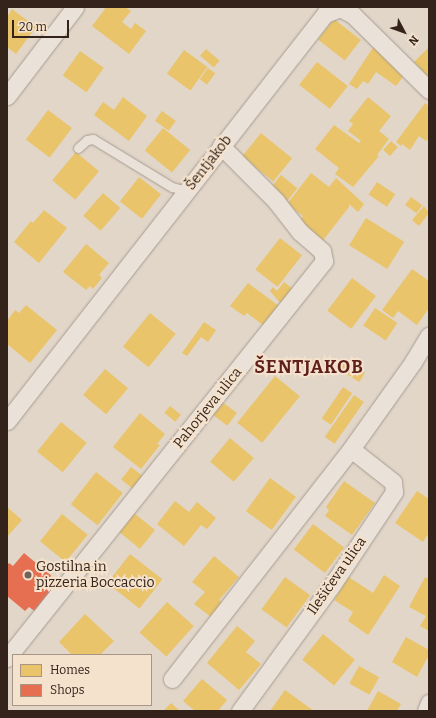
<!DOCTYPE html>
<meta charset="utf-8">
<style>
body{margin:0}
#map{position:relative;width:436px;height:718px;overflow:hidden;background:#e2d6c8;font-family:Bitter,serif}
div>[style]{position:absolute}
.homes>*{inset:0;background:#e9c46a;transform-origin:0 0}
.shops>*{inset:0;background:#e76f51}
.roads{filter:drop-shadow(0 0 1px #a69b92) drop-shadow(0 0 1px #a69b92)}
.service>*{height:9px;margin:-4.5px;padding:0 4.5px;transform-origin:4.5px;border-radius:4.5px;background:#eae2d9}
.minor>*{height:17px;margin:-8.5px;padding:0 8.5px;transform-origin:8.5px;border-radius:8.5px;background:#eae2d9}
.dots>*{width:11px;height:11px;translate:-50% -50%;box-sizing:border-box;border:2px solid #f4e2cc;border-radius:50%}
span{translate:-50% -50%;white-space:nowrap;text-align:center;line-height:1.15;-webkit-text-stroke:4px #f4e2cc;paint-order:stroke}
.street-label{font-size:14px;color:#33231b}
.poi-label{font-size:14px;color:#33231b}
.left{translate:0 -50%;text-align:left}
.district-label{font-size:18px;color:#5f1f1b;font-weight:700;letter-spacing:1px}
.frame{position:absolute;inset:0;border:8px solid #33231b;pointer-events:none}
.legend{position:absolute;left:12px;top:654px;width:140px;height:52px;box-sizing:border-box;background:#f4e2cc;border:1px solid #a79685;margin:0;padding:5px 7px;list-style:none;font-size:12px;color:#33231b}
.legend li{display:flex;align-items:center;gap:8px;height:20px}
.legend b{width:20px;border:1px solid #a79685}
.north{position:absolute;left:384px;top:12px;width:40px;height:40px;-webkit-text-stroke:3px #f4e2cc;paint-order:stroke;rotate:131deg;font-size:11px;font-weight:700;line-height:16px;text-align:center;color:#33231b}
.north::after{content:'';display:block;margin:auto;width:14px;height:18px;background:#33231b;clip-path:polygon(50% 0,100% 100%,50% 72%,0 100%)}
.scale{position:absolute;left:12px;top:20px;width:57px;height:18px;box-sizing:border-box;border:2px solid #33231b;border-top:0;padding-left:5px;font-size:12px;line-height:14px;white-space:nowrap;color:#33231b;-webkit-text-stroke:3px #f4e2cc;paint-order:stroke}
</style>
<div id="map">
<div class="homes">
<div style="clip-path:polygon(103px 7px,125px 7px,131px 11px,122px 22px,131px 29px,135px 23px,146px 31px,129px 54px,92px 26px,105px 9px)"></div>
<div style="clip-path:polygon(12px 9px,36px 27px,16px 54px,7px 47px,7px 17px)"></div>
<div style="left:334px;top:19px;width:34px;height:26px;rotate:38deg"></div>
<div style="clip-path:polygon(374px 46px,406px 73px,396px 86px,376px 72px,368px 84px,363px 81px,357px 89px,349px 84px)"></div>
<div style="clip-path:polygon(429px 47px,429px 78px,414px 62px)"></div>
<div style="left:206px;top:49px;width:18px;height:9px;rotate:41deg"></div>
<div style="left:184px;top:50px;width:29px;height:29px;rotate:36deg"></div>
<div style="left:80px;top:51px;width:29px;height:30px;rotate:35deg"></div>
<div style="left:317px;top:62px;width:39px;height:29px;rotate:38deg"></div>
<div style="left:208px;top:68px;width:9px;height:14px;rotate:36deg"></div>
<div style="clip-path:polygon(123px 97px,147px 116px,129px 141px,94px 115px,103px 102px,114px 110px)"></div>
<div style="clip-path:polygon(368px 97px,391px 116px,379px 131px,389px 139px,377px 155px,379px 156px,353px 187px,335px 174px,339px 168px,315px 149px,334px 125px,359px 143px,361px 141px,348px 131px,353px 124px,349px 121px)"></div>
<div style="clip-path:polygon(425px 103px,429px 106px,429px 138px,426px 141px,419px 136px,410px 150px,402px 144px,401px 146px,396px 142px)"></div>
<div style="left:48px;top:110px;width:30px;height:37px;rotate:37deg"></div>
<div style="left:162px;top:111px;width:17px;height:12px;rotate:36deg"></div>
<div style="left:163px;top:128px;width:35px;height:29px;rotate:39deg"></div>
<div style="left:261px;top:133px;width:40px;height:30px;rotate:39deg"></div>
<div style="left:391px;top:141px;width:9px;height:12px;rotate:41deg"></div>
<div style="left:76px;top:152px;width:30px;height:37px;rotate:40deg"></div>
<div style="clip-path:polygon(311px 173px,329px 187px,336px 178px,364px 204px,358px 212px,349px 204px,349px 207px,321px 243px,297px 224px,303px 216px,287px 204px)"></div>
<div style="left:281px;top:175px;width:21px;height:16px;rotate:39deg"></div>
<div style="left:139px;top:177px;width:28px;height:31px;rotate:38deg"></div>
<div style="left:377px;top:182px;width:22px;height:15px;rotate:34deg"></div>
<div style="left:103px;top:193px;width:23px;height:30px;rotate:41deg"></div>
<div style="left:411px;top:197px;width:14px;height:10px;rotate:36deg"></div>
<div style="clip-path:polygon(424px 206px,429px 213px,419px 226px,412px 220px)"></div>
<div style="clip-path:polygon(44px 210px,67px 228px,39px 263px,14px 242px,31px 221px,33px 223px)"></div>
<div style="left:366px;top:218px;width:45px;height:32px;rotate:32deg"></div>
<div style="left:280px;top:238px;width:28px;height:40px;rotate:38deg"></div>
<div style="clip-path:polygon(86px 244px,109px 263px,99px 275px,102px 278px,93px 289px,90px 286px,86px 290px,63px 272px)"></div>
<div style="clip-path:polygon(412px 269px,429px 281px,429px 308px,417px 325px,398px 311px,393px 318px,382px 310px)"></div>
<div style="left:352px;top:278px;width:30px;height:41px;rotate:37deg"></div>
<div style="clip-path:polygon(284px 282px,293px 289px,281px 304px,270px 291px,273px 287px,277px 291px)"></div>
<div style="clip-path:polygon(248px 283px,279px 306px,263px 325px,247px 313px,244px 316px,230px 306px)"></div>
<div style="clip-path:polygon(26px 305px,57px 330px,30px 363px,7px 344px,7px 321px,15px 310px,19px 313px)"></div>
<div style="left:375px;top:308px;width:27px;height:21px;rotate:34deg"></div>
<div style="left:150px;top:313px;width:33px;height:43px;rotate:39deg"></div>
<div style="clip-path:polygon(204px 322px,216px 330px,208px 342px,201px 337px,187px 356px,182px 353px)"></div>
<div style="left:343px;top:359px;width:26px;height:11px;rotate:32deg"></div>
<div style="left:105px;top:369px;width:30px;height:34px;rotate:40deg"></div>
<div style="left:275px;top:376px;width:32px;height:60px;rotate:39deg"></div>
<div style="left:343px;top:387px;width:11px;height:38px;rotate:34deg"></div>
<div style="left:354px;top:395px;width:12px;height:51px;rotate:35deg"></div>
<div style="left:221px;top:401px;width:20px;height:16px;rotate:37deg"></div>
<div style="left:170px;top:406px;width:14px;height:9px;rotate:39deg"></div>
<div style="clip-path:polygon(140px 413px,165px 434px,157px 444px,160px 445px,141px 469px,113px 447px)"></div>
<div style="left:61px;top:422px;width:33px;height:38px;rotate:39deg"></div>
<div style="left:230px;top:438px;width:31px;height:31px;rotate:40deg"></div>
<div style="left:131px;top:467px;width:16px;height:16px;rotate:38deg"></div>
<div style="left:96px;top:472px;width:34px;height:41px;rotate:38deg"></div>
<div style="left:270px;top:478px;width:32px;height:41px;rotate:36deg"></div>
<div style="clip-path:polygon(344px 481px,375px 503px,352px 535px,325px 516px,329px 510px,326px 507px)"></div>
<div style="clip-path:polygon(417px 491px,429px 499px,429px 533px,423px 542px,395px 523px)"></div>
<div style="clip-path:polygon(175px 501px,189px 512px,197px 502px,216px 518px,207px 529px,201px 525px,184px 546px,157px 524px)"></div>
<div style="clip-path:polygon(7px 507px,22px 520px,7px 537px)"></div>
<div style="left:134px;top:513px;width:27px;height:24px;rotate:39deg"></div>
<div style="left:62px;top:514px;width:33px;height:35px;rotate:39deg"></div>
<div style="left:313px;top:524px;width:39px;height:32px;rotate:37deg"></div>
<div style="left:130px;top:554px;width:41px;height:37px;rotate:38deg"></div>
<div style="clip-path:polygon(214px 556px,239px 577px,219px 600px,223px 603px,211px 617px,194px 604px,205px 592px,192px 582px)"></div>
<div style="clip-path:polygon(344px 574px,373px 593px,384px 575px,400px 586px,368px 635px,348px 621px,353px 612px,334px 600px,339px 593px,334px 590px)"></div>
<div style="left:285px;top:577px;width:31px;height:40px;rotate:36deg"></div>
<div style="clip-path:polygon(425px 577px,429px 579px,429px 631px,420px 626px,426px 616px,409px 607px)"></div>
<div style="left:167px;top:602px;width:36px;height:41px;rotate:42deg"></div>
<div style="clip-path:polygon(85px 614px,114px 641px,100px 655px,72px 655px,59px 642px)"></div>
<div style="clip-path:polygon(237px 626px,255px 641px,246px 652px,261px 664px,239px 690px,207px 663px)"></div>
<div style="left:323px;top:634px;width:41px;height:33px;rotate:39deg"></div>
<div style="clip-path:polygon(406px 637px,429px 650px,429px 655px,417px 677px,392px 662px)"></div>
<div style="left:359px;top:666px;width:23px;height:20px;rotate:29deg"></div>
<div style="clip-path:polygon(202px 679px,227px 700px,218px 711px,195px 711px,183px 701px)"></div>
<div style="clip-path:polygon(285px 690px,314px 711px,270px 711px)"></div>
<div style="clip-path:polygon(378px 691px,401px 704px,397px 711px,367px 711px)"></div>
<div style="clip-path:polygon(171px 703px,180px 711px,163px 711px)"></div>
</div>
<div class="shops">
<div style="clip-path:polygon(24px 553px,60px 583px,36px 612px,29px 607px,25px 611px,7px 596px,7px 565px,9px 563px,13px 566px)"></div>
</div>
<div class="roads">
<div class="service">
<div style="left:78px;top:148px;width:12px;rotate:-42deg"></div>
<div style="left:87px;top:140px;width:6px;rotate:-9deg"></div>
<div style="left:93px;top:139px;width:92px;rotate:31.3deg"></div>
<div style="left:172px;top:187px;width:16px;rotate:15deg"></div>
</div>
<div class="minor">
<div style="left:7px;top:96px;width:112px;rotate:-52.6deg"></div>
<div style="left:7px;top:421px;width:517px;rotate:-52deg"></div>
<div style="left:325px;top:14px;width:16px;rotate:-22deg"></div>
<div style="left:340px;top:8px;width:15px;rotate:28deg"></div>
<div style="left:353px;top:15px;width:107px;rotate:44.6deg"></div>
<div style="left:7px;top:658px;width:508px;rotate:-51.39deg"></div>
<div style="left:324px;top:261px;width:10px;rotate:-101deg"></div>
<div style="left:322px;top:251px;width:29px;rotate:-139deg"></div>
<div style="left:300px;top:232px;width:39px;rotate:-128deg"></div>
<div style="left:276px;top:201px;width:78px;rotate:-135deg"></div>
<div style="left:172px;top:679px;width:291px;rotate:-52.1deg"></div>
<div style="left:351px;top:449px;width:107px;rotate:-54.5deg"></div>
<div style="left:413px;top:362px;width:31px;rotate:-59deg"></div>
<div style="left:240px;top:711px;width:156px;rotate:-53.9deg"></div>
<div style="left:332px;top:585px;width:112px;rotate:-56.3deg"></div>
<div style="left:394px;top:492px;width:10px;rotate:-96deg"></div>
<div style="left:393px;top:482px;width:53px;rotate:-141.8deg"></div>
<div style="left:426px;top:711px;width:9px;rotate:-69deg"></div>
</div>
</div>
<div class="dots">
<div style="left:28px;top:575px;background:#706258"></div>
</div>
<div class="street-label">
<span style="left:209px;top:163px;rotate:-52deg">Šentjakob</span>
<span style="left:208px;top:408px;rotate:-51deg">Pahorjeva ulica</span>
<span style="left:337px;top:576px;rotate:-55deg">Ilešičeva ulica</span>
</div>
<div class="poi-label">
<span class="left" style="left:36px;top:575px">Gostilna in<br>pizzeria Boccaccio</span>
</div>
<div class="district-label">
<span style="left:309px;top:367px">ŠENTJAKOB</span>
</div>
<div class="frame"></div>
<ul class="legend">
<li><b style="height:11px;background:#e9c46a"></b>Homes</li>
<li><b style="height:11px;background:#e76f51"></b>Shops</li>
</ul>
<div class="north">N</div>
<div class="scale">20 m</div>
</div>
